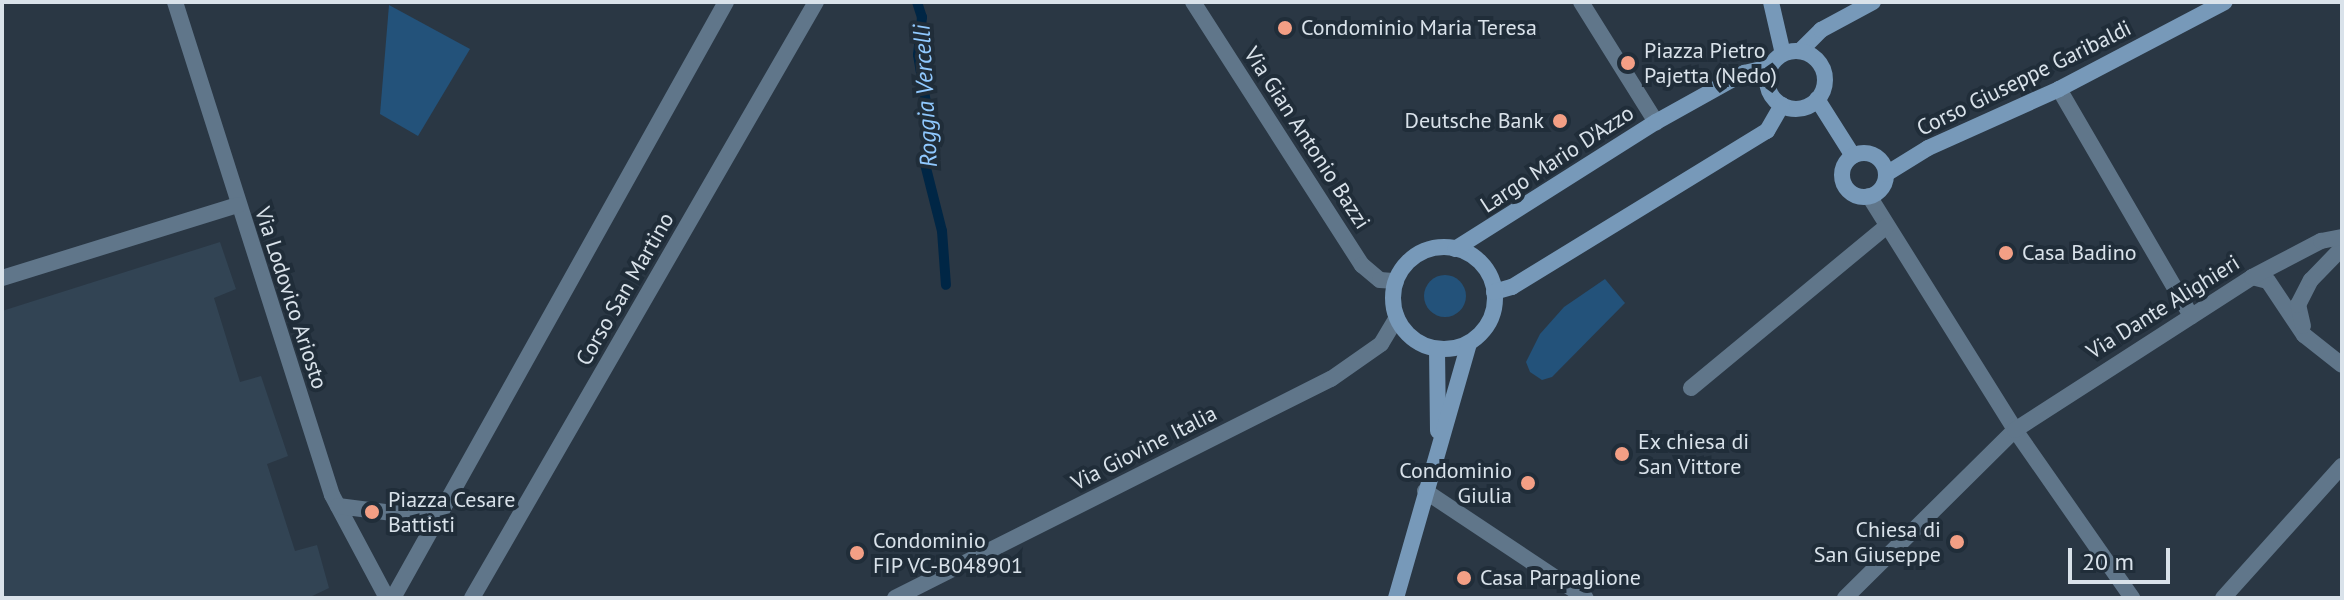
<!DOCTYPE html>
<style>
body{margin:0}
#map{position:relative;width:2344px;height:600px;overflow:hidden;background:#2a3744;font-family:"PT Sans",sans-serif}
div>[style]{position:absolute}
.built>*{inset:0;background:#324454}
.green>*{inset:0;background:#23527a}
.round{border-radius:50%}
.stream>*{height:10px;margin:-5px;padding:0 5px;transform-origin:5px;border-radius:5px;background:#002645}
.street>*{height:16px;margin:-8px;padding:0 8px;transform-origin:8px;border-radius:8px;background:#60768a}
.secondary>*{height:16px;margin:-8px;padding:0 8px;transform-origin:8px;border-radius:8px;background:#7799b9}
.secondary>.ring{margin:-8px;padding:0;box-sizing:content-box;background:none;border:16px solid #7799b9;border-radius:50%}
.dots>*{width:22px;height:22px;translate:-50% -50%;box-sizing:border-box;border:4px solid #202d39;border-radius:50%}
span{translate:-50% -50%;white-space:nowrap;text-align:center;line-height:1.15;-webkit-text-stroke:8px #202d39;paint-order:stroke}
.poi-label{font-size:22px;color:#d9e2ea}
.left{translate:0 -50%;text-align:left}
.right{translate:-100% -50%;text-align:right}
.street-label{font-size:22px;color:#d9e2ea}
.water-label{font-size:24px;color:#90c9ff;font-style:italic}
.frame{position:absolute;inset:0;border:4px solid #d9e2ea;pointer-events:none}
.scale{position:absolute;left:2068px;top:548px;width:102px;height:36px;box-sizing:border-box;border:4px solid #d9e2ea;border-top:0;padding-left:10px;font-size:24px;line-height:28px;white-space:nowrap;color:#d9e2ea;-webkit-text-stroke:6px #202d39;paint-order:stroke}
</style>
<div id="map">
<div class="built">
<div style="clip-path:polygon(220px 242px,236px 289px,214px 298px,240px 382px,261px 376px,288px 456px,267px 464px,295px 551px,317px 545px,329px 588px,308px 598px,2px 598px,2px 311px)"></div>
</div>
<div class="green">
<div style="clip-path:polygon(389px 5px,470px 49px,418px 136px,380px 114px)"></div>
<div class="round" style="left:1424px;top:275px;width:42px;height:42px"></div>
<div style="clip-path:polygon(1605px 279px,1625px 303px,1552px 377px,1542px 380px,1530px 372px,1526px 362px,1540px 334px,1564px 307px)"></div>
</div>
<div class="stream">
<div style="left:917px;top:2px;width:16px;rotate:72deg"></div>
<div style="left:922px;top:17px;width:38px;rotate:96deg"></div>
<div style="left:918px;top:55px;width:79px;rotate:80.5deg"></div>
<div style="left:931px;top:133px;width:28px;rotate:105deg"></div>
<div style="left:924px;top:160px;width:73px;rotate:75.8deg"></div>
<div style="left:942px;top:231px;width:54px;rotate:85.8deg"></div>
</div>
<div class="street">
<div style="left:175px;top:2px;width:517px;rotate:72.34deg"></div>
<div style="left:332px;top:495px;width:117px;rotate:61.9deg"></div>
<div style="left:1193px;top:2px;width:313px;rotate:57.3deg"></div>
<div style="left:1362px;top:265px;width:23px;rotate:40deg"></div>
<div style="left:1380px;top:280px;width:16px;rotate:4deg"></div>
<div style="left:1581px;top:2px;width:142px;rotate:58deg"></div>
<div style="left:2059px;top:89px;width:263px;rotate:59.8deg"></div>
<div style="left:1869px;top:196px;width:276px;rotate:58deg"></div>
<div style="left:2015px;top:430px;width:205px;rotate:55.1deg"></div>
<div style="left:2252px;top:277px;width:16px;rotate:14deg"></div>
<div style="left:2268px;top:281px;width:65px;rotate:56.3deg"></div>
<div style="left:2304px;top:335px;width:48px;rotate:38.3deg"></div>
<div style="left:2px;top:278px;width:247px;rotate:-17.2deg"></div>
<div style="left:2303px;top:326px;width:22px;rotate:-103deg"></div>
<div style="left:2298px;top:305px;width:28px;rotate:-63deg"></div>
<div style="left:2311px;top:280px;width:45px;rotate:-45.9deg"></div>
<div style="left:1691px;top:388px;width:254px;rotate:-39.6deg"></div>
<div style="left:1425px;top:491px;width:193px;rotate:33.6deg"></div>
<div style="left:338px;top:506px;width:71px;rotate:7.3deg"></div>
<div style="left:408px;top:515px;width:33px;rotate:-5deg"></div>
<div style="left:393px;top:598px;width:683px;rotate:-60.81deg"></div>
<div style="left:472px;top:598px;width:688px;rotate:-60.01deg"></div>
<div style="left:895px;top:598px;width:488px;rotate:-26.7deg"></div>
<div style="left:1331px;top:379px;width:61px;rotate:-35deg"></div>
<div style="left:1381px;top:344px;width:31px;rotate:-59deg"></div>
<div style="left:1845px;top:598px;width:239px;rotate:-44.7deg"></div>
<div style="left:2015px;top:430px;width:282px;rotate:-32.8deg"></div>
<div style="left:2252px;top:277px;width:78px;rotate:-27.6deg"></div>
<div style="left:2321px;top:241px;width:21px;rotate:-11deg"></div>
<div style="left:2223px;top:598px;width:178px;rotate:-48deg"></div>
</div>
<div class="secondary">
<div style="left:1771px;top:2px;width:53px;rotate:77deg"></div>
<div style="left:1800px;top:51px;width:30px;rotate:-45deg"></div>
<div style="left:1821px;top:30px;width:59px;rotate:-28.3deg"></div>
<div class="ring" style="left:1767px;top:51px;width:42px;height:42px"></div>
<div style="left:1817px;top:99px;width:67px;rotate:57.7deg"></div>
<div class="ring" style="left:1842px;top:153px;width:28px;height:28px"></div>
<div style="left:1886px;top:174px;width:49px;rotate:-31.8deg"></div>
<div style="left:1928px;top:148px;width:144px;rotate:-24.2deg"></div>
<div style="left:2059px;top:89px;width:187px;rotate:-27.7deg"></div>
<div class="ring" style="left:1393px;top:247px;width:86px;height:86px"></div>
<div style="left:1455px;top:249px;width:238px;rotate:-32.3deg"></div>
<div style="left:1656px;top:122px;width:101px;rotate:-29.1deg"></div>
<div style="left:1744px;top:73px;width:27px;rotate:-13deg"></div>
<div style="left:1494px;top:292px;width:19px;rotate:-16deg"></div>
<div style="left:1512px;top:287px;width:299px;rotate:-31.5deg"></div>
<div style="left:1767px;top:131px;width:30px;rotate:-60deg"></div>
<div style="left:1437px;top:349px;width:82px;rotate:89.3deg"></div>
<div style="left:1396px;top:598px;width:265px;rotate:-74deg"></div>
</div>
<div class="dots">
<div style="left:1285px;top:28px;background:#f39f85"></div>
<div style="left:1628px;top:63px;background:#f39f85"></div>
<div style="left:1560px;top:121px;background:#f39f85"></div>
<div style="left:2006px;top:253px;background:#f39f85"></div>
<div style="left:1622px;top:454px;background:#f39f85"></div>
<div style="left:1528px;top:483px;background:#f39f85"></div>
<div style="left:372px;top:512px;background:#f39f85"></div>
<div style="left:1957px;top:542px;background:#f39f85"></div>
<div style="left:857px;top:553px;background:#f39f85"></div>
<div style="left:1464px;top:578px;background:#f39f85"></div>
</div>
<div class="poi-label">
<span class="left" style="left:1301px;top:28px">Condominio Maria Teresa</span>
<span class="left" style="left:1644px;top:63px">Piazza Pietro<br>Pajetta (Nedo)</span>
<span class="right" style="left:1544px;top:121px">Deutsche Bank</span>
<span class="left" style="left:2022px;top:253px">Casa Badino</span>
<span class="left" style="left:1638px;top:454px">Ex chiesa di<br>San Vittore</span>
<span class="right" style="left:1512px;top:483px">Condominio<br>Giulia</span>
<span class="left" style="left:388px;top:512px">Piazza Cesare<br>Battisti</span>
<span class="right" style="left:1941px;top:542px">Chiesa di<br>San Giuseppe</span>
<span class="left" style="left:873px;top:553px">Condominio<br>FIP VC-B048901</span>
<span class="left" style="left:1480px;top:578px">Casa Parpaglione</span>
</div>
<div class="street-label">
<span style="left:2024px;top:78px;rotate:-26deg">Corso Giuseppe Garibaldi</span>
<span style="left:1307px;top:138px;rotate:57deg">Via Gian Antonio Bazzi</span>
<span style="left:1557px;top:159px;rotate:-33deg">Largo Mario D'Azzo</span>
<span style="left:625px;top:289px;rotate:-60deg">Corso San Martino</span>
<span style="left:291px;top:298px;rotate:72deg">Via Lodovico Ariosto</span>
<span style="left:2163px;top:307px;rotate:-32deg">Via Dante Alighieri</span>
<span style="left:1144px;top:448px;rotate:-27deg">Via Giovine Italia</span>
</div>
<div class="water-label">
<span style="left:925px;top:96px;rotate:-93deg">Roggia Vercelli</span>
</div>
<div class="frame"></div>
<div class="scale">20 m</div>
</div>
